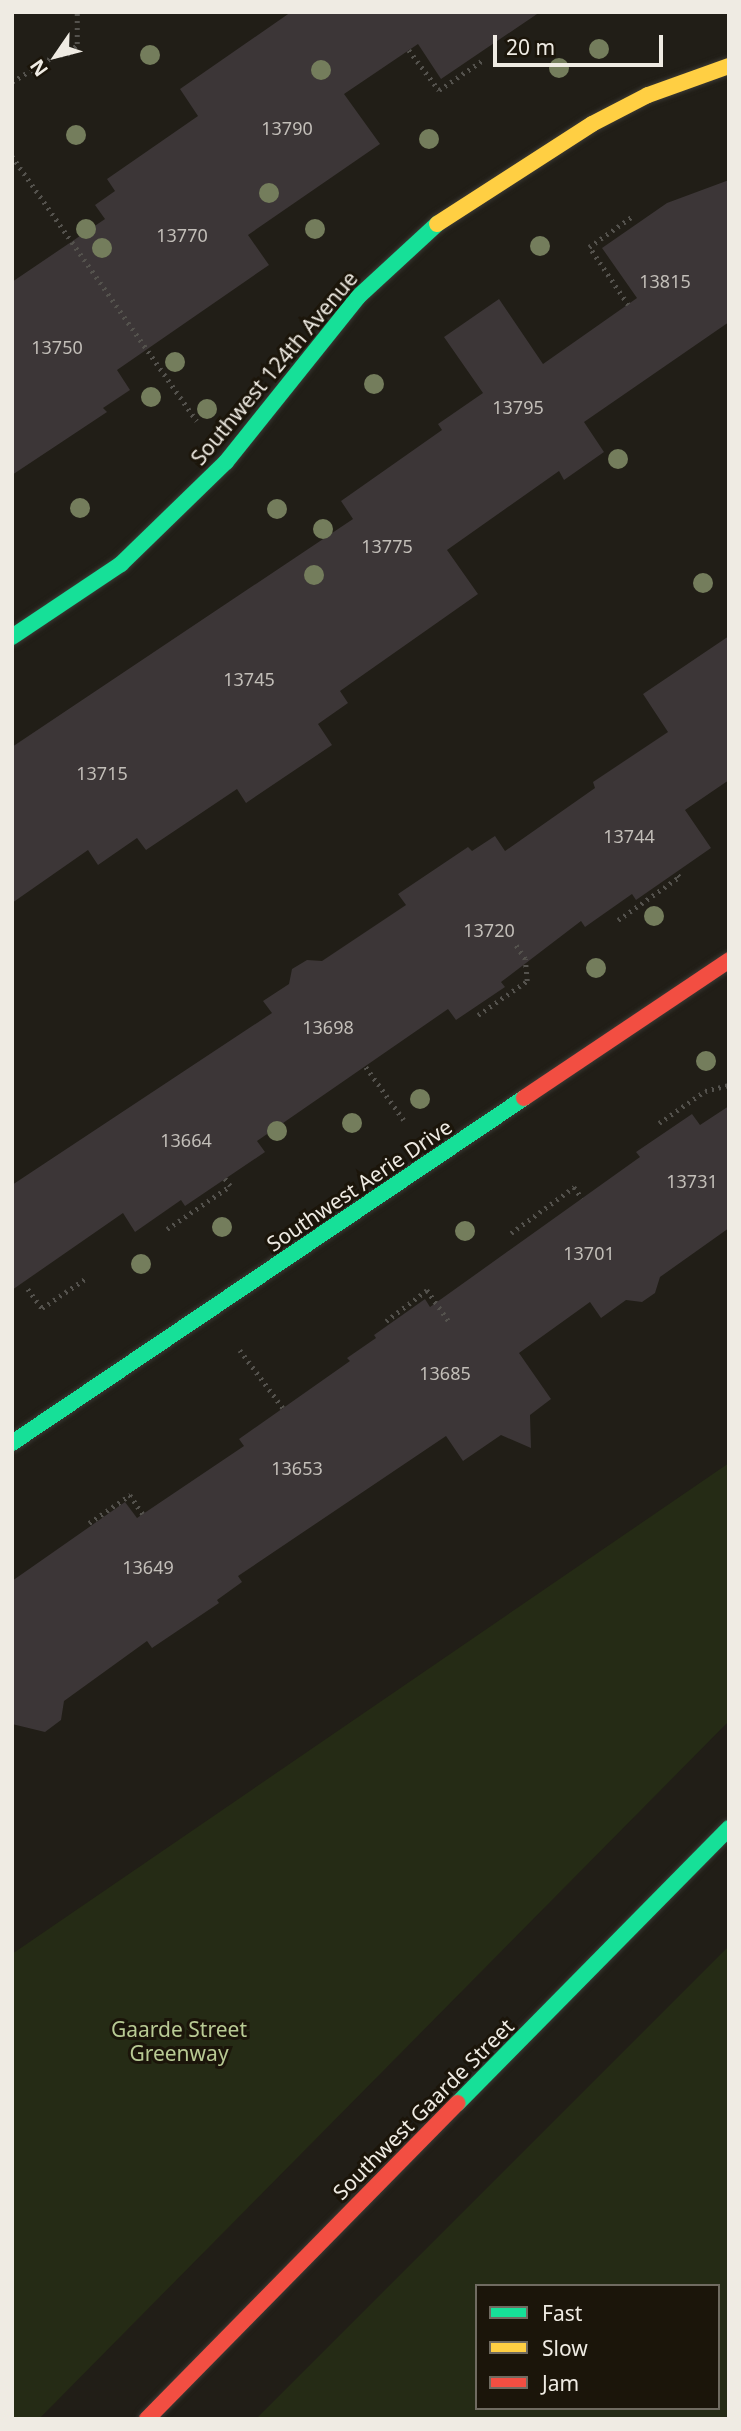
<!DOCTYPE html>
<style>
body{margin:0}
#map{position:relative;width:741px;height:2431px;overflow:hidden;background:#211e17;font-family:"Noto Sans",sans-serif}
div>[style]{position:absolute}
.green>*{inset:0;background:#252b15}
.building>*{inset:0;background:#3c3637}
.path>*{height:4.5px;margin-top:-2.25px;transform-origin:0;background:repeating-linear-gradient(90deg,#54524d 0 2px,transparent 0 7px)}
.roads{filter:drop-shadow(0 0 2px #3b3934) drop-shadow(0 0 2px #3b3934)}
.fast>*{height:16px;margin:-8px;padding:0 8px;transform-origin:8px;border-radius:8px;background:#16e098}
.slow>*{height:16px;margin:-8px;padding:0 8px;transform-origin:8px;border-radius:8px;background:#ffcf43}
.jam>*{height:16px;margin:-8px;padding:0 8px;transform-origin:8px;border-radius:8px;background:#f24e42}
.trees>*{width:20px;height:20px;margin:-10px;border-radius:50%;background:#747d5c}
span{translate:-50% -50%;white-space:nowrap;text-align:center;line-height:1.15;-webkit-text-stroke:6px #1b150a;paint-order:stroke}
.number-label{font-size:18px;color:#c2beb8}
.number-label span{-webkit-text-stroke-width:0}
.street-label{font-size:21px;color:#efebe3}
.park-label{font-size:21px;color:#b8ca94}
.frame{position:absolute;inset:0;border:14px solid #efebe3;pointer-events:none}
.legend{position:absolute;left:475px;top:2284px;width:245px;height:126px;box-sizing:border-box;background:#1b150a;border:2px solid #706b61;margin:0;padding:9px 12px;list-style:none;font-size:21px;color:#efebe3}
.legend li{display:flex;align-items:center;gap:14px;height:35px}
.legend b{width:35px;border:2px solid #706b61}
.north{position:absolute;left:21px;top:21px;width:70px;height:70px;-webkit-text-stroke:5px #1b150a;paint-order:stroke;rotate:235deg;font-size:19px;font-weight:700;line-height:28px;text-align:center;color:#efebe3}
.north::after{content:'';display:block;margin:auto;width:24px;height:32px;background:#efebe3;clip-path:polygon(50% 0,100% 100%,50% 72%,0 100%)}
.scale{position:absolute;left:493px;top:35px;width:170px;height:32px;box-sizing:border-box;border:4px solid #efebe3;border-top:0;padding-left:9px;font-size:21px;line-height:24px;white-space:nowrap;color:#efebe3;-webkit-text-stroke:5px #1b150a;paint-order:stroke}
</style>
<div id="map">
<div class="green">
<div style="clip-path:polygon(729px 1463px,729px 1721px,39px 2419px,12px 2419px,12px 1954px)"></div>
<div style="clip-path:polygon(evenodd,729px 1946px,729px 2419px,256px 2419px,729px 1946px,477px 2286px,718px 2286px,718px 2408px,477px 2408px,477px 2286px)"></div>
</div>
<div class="building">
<div style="clip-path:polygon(291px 12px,540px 12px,441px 79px,418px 44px,344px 94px,380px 144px,248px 235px,269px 265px,117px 370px,130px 390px,103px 408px,107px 412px,12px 475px,12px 282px,105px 219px,95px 205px,115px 191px,107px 179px,198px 116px,180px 89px)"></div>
<div style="clip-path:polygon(729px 180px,729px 322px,584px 422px,604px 452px,564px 480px,559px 471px,447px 550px,478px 594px,340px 691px,348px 703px,318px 724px,332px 745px,246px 803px,237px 789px,146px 850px,137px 838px,98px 865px,88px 850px,12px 903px,12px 747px,353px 519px,341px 501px,442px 430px,438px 424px,483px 393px,444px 337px,499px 299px,543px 364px,637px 298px,602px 248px,667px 203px)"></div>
<div style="clip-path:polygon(729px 636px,729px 780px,685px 810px,711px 848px,636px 900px,632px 894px,585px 927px,581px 921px,501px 982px,505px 987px,456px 1020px,448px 1009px,257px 1141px,265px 1152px,185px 1206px,181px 1200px,135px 1232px,123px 1213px,12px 1290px,12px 1185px,272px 1013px,263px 1001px,289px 984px,292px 969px,307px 960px,322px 961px,406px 905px,398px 894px,468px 847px,472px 851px,495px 836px,505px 851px,595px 788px,593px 782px,668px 732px,643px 694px)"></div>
<div style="clip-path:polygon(729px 1106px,729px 1228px,660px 1277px,655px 1293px,642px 1302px,626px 1300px,601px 1318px,590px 1302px,519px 1353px,551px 1399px,530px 1415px,531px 1448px,501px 1435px,463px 1461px,446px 1436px,238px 1576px,242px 1582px,217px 1600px,219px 1603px,152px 1648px,147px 1641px,64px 1701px,61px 1720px,45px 1732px,12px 1724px,12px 1581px,125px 1502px,137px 1518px,244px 1446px,239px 1439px,350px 1361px,347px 1358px,376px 1338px,374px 1335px,425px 1299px,430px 1307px,640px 1157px,636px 1152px,692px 1114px,700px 1125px)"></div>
</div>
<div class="path">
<div style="left:600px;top:12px;width:2px"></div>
<div style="left:409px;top:50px;width:50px;rotate:53.1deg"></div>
<div style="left:439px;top:90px;width:53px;rotate:-34.3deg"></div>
<div style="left:12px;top:82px;width:49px;rotate:-31.8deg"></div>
<div style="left:54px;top:56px;width:16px;rotate:-11deg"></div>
<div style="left:70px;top:53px;width:11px;rotate:-52deg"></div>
<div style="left:77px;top:44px;width:32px;rotate:-90deg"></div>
<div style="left:12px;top:156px;width:323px;rotate:55.1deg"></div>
<div style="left:628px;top:305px;width:70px;rotate:-123.9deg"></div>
<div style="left:589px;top:247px;width:54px;rotate:-35.2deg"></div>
<div style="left:618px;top:920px;width:75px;rotate:-35.2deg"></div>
<div style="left:679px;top:877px;width:6px;rotate:-129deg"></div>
<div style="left:478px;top:1015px;width:60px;rotate:-34.8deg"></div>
<div style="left:527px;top:981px;width:22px;rotate:-95deg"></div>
<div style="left:525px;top:959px;width:18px;rotate:-124deg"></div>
<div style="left:366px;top:1067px;width:65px;rotate:54.4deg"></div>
<div style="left:659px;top:1123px;width:56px;rotate:-34.8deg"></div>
<div style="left:705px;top:1091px;width:25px;rotate:-14deg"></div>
<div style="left:167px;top:1229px;width:76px;rotate:-34.3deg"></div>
<div style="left:230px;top:1186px;width:9px;rotate:-126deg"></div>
<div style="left:511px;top:1233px;width:78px;rotate:-36.1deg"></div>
<div style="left:574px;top:1187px;width:14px;rotate:54deg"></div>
<div style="left:28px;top:1289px;width:24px;rotate:54deg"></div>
<div style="left:42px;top:1308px;width:52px;rotate:-34deg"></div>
<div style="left:386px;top:1321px;width:51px;rotate:-37.1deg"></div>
<div style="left:427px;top:1290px;width:39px;rotate:55deg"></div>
<div style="left:240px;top:1350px;width:72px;rotate:53.4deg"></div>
<div style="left:89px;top:1523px;width:50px;rotate:-34.3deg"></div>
<div style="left:130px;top:1495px;width:23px;rotate:56deg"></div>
</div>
<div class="roads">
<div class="fast">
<div style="left:12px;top:637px;width:131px;rotate:-33.8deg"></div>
<div style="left:121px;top:564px;width:146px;rotate:-44.2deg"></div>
<div style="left:226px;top:462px;width:211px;rotate:-51.3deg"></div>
<div style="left:358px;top:297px;width:108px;rotate:-42.7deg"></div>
<div style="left:12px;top:1443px;width:617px;rotate:-33.97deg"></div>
<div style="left:458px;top:2103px;width:386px;rotate:-45.4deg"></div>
</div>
<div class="slow">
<div style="left:437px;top:224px;width:184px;rotate:-32.8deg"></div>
<div style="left:592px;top:124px;width:63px;rotate:-27.4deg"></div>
<div style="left:648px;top:95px;width:86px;rotate:-19.7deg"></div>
</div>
<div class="jam">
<div style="left:524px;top:1098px;width:247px;rotate:-33.9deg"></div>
<div style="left:147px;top:2419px;width:443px;rotate:-45.5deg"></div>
</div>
</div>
<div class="trees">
<div style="left:599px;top:49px"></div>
<div style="left:150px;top:55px"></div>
<div style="left:559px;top:68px"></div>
<div style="left:321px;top:70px"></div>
<div style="left:76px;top:135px"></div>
<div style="left:429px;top:139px"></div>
<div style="left:269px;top:193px"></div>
<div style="left:86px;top:229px"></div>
<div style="left:315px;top:229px"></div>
<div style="left:540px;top:246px"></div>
<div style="left:102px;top:248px"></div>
<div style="left:175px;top:362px"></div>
<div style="left:374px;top:384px"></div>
<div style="left:151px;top:397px"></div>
<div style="left:207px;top:409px"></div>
<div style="left:618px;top:459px"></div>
<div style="left:80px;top:508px"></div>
<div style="left:277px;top:509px"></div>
<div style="left:323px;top:529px"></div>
<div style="left:314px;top:575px"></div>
<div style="left:703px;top:583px"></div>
<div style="left:654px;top:916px"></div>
<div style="left:596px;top:968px"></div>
<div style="left:706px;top:1061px"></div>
<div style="left:420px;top:1099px"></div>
<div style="left:352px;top:1123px"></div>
<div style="left:277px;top:1131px"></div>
<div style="left:222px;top:1227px"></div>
<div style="left:465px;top:1231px"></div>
<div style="left:141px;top:1264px"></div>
</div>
<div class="number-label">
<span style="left:287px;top:128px">13790</span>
<span style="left:182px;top:235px">13770</span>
<span style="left:665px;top:281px">13815</span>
<span style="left:57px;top:347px">13750</span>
<span style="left:518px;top:407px">13795</span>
<span style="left:387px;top:546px">13775</span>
<span style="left:249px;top:679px">13745</span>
<span style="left:102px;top:773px">13715</span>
<span style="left:629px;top:836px">13744</span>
<span style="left:489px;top:930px">13720</span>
<span style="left:328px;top:1027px">13698</span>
<span style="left:186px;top:1140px">13664</span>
<span style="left:692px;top:1181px">13731</span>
<span style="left:589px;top:1253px">13701</span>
<span style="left:445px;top:1373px">13685</span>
<span style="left:297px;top:1468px">13653</span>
<span style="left:148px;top:1567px">13649</span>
</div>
<div class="street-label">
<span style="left:274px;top:368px;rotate:-50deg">Southwest 124th Avenue</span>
<span style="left:359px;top:1185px;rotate:-34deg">Southwest Aerie Drive</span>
<span style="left:423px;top:2109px;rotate:-45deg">Southwest Gaarde Street</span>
</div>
<div class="park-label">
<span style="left:179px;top:2041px">Gaarde Street<br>Greenway</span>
</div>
<div class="frame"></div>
<ul class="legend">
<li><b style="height:9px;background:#16e098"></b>Fast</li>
<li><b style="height:9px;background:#ffcf43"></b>Slow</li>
<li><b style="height:9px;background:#f24e42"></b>Jam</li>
</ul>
<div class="north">N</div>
<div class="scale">20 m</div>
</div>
